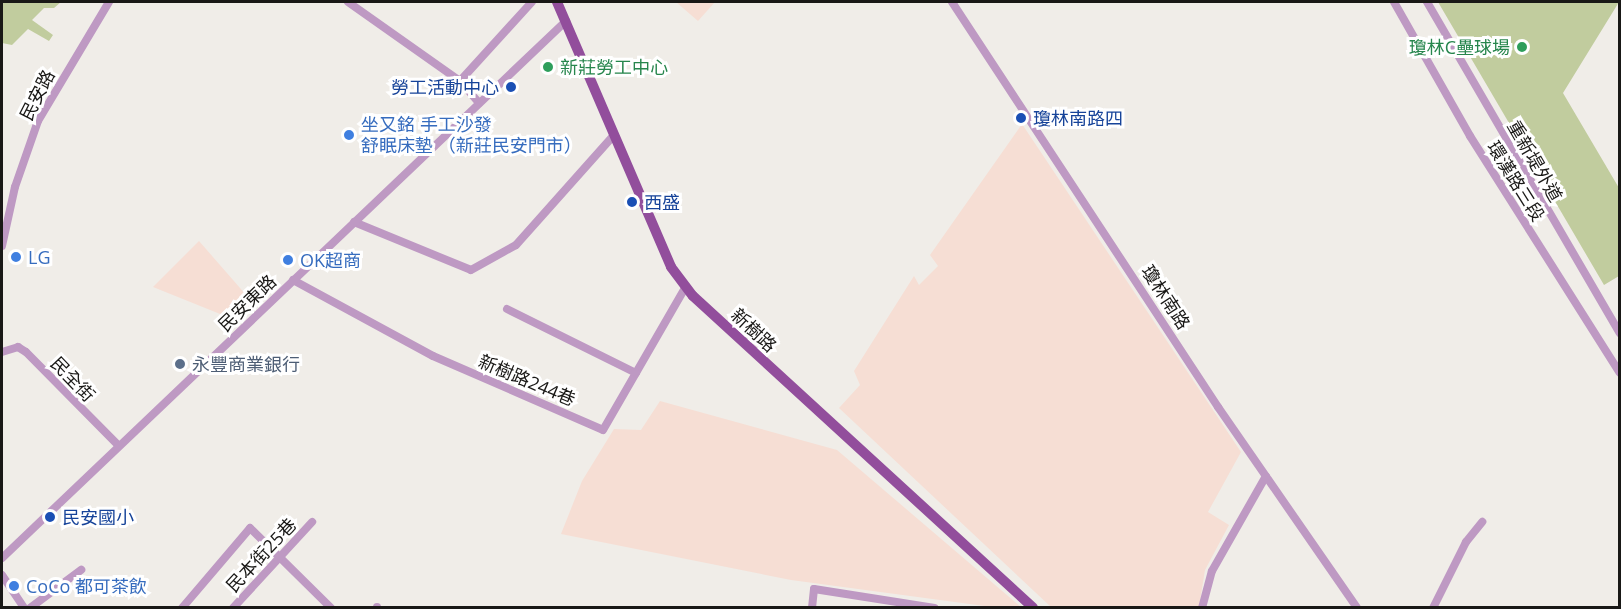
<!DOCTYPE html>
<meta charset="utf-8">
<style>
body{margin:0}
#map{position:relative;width:1621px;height:609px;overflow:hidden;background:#f0ede8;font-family:"Open Sans","Noto Sans TC",sans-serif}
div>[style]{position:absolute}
.industrial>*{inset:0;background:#f6ded4}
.green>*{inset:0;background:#c1cc9e}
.minor>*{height:8px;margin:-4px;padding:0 4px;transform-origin:4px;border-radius:4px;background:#be99c3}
.major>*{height:10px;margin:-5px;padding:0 5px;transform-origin:5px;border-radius:5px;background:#924e9c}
.dots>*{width:16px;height:16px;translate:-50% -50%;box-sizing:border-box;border:3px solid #fff;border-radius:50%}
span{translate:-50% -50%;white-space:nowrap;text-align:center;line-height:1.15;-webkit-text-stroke:6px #fff;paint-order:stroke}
.leisure-label{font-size:18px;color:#27864d}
.right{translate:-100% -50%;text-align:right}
.left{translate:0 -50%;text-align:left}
.transit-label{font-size:18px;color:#164399}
.street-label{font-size:18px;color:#191816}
.shop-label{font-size:18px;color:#366cbe}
.service-label{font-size:18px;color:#4e5e75}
.frame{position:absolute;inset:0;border:3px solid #191816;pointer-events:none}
</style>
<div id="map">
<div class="industrial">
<div style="clip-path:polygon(676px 2px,715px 2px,698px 21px)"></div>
<div style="clip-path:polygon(1022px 124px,1241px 452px,1208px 512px,1229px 525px,1205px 570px,1199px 607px,1051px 607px,839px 408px,860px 385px,854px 371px,914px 276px,919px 285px,938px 266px,930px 255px)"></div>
<div style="clip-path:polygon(199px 241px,254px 304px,235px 320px,153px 287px)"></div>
<div style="clip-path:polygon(660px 401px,837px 450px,1021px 607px,992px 607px,791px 580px,561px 534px,582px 481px,614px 429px,641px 430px)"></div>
</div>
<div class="green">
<div style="clip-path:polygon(2px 2px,61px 2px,54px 8px,44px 8px,32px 20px,53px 35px,49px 41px,28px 29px,12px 45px,2px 43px)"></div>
<div style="clip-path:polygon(1438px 2px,1619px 2px,1563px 93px,1619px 188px,1619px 276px,1604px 285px)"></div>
</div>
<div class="minor">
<div style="left:348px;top:2px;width:137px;rotate:35.2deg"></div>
<div style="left:460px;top:81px;width:29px;rotate:49deg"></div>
<div style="left:952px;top:2px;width:485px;rotate:56.7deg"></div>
<div style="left:1218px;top:407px;width:244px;rotate:55.3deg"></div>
<div style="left:1394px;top:2px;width:154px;rotate:60.4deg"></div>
<div style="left:1470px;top:136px;width:280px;rotate:57.7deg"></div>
<div style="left:1427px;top:2px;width:383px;rotate:59.8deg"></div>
<div style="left:460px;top:81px;width:107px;rotate:-47.7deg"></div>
<div style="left:354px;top:222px;width:126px;rotate:22.3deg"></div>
<div style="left:471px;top:270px;width:51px;rotate:-29.1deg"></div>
<div style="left:516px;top:245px;width:147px;rotate:-48.3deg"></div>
<div style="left:2px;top:246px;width:60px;rotate:-77.6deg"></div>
<div style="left:15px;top:187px;width:70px;rotate:-70.8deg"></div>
<div style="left:38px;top:121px;width:139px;rotate:-59.2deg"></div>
<div style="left:293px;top:280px;width:159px;rotate:28.5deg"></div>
<div style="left:433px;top:356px;width:185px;rotate:23.5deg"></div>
<div style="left:603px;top:430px;width:166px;rotate:-60deg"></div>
<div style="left:507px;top:309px;width:144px;rotate:26.4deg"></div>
<div style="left:2px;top:352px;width:17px;rotate:-17deg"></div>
<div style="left:18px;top:347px;width:9px;rotate:32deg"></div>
<div style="left:26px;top:352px;width:132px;rotate:45.3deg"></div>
<div style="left:2px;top:558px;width:779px;rotate:-43.6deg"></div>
<div style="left:2px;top:575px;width:40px;rotate:56deg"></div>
<div style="left:30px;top:608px;width:64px;rotate:-36.7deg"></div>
<div style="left:182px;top:608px;width:105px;rotate:-49.6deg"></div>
<div style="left:250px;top:528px;width:114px;rotate:44.6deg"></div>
<div style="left:233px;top:608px;width:117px;rotate:-47.4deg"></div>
<div style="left:377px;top:608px;width:1px;rotate:-90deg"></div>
<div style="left:812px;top:608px;width:19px;rotate:-84deg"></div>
<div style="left:814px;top:589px;width:122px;rotate:8.9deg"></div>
<div style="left:1202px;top:608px;width:38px;rotate:-75deg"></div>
<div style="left:1212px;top:571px;width:109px;rotate:-60.4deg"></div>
<div style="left:1433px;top:608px;width:74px;rotate:-63.4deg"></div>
<div style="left:1466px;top:542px;width:26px;rotate:-51deg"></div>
</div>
<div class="major">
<div style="left:557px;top:2px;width:288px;rotate:66.7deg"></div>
<div style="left:671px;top:267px;width:36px;rotate:53deg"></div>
<div style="left:693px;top:296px;width:461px;rotate:42.5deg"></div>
</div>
<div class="dots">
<div style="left:1522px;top:47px;background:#2e9e5b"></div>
<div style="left:548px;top:67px;background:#2e9e5b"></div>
<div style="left:511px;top:87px;background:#1a4fb4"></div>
<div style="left:1021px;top:118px;background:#1a4fb4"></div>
<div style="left:349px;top:135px;background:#3f7fe0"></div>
<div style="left:632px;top:202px;background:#1a4fb4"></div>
<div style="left:16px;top:257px;background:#3f7fe0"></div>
<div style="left:288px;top:260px;background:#3f7fe0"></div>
<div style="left:180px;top:364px;background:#5c6f8a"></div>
<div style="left:50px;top:517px;background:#1a4fb4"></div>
<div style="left:14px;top:586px;background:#3f7fe0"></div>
</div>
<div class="leisure-label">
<span class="right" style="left:1510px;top:47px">瓊林C壘球場</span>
<span class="left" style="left:560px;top:67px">新莊勞工中心</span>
</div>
<div class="transit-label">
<span class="right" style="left:499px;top:87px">勞工活動中心</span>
<span class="left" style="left:1033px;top:118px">瓊林南路四</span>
<span class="left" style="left:644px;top:202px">西盛</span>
<span class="left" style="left:62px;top:517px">民安國小</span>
</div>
<div class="street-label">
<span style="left:37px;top:95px;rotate:-63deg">民安路</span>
<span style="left:1535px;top:161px;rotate:60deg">重新堤外道</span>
<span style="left:1516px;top:181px;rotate:58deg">環漢路三段</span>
<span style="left:1166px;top:297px;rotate:57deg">瓊林南路</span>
<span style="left:247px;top:303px;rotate:-44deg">民安東路</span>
<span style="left:754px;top:330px;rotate:43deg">新樹路</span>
<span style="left:73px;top:379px;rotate:46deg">民全街</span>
<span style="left:527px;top:380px;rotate:23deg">新樹路244巷</span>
<span style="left:261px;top:555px;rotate:-47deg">民本街25巷</span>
</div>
<div class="shop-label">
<span class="left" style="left:361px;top:135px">坐又銘 手工沙發<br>舒眠床墊 （新莊民安門市）</span>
<span class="left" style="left:28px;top:257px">LG</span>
<span class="left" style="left:300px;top:260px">OK超商</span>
<span class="left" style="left:26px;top:586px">CoCo 都可茶飲</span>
</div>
<div class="service-label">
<span class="left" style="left:192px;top:364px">永豐商業銀行</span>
</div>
<div class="frame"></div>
</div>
